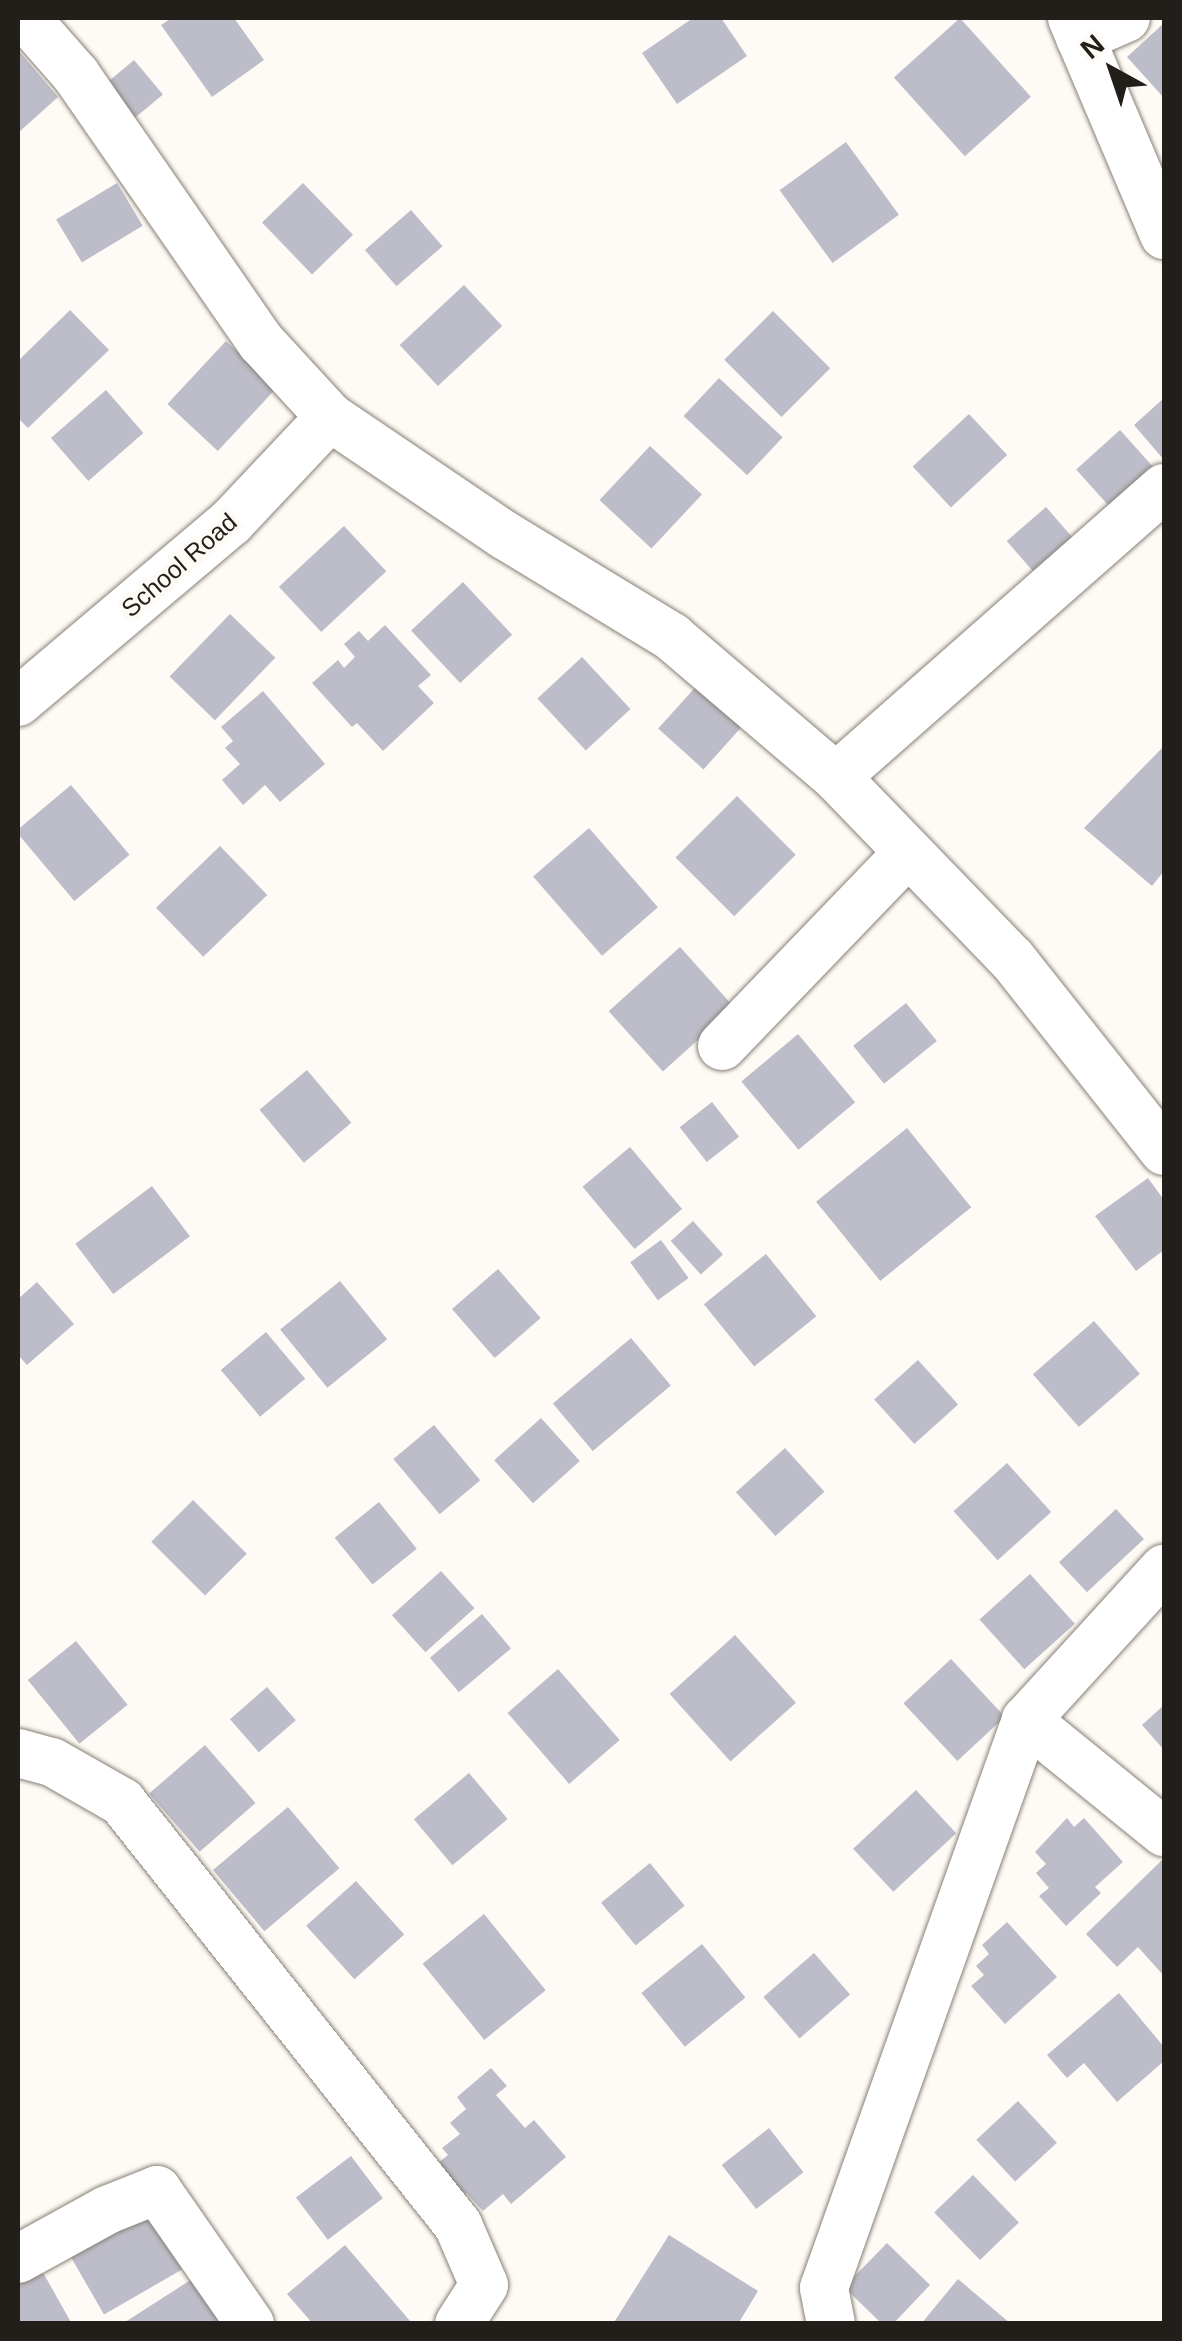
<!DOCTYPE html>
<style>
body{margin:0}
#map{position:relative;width:1182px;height:2341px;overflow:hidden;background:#fefbf6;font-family:Helvetica,sans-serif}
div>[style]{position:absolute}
.building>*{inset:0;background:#bdbcc9;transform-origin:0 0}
.roads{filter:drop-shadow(0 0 2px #888076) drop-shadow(0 0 2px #888076)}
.minor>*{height:48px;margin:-24px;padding:0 24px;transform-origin:24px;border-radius:24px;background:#fff}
span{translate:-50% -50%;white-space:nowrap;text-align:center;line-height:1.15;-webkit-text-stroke:10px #fefbf6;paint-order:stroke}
.street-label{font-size:25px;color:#221f1b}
.frame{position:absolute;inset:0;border:20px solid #221f1b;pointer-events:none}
.north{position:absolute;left:1062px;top:20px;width:100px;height:100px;-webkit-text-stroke:8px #fefbf6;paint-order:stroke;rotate:320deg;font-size:28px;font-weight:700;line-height:40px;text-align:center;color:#221f1b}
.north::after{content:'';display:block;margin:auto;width:35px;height:45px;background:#221f1b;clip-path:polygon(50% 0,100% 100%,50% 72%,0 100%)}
</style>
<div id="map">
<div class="building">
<div style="clip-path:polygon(172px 18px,234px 18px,264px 60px,212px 97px,161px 25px)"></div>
<div style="clip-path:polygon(693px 18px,721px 18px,747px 56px,677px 104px,642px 53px)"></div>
<div style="left:960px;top:18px;width:106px;height:89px;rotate:48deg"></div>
<div style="clip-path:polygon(1164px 23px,1164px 98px,1127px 57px)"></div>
<div style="clip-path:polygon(18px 50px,58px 97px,18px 133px)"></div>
<div style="left:134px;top:60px;width:45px;height:36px;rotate:50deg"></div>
<div style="left:846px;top:142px;width:90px;height:82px;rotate:54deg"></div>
<div style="left:117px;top:183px;width:50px;height:71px;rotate:59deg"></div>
<div style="left:303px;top:183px;width:72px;height:57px;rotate:46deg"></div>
<div style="left:411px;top:210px;width:48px;height:61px;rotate:49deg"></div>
<div style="left:464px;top:285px;width:56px;height:88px;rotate:47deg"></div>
<div style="clip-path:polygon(70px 310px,109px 350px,28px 428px,18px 418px,18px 361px)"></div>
<div style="left:773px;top:311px;width:81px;height:69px;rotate:45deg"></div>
<div style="left:226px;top:341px;width:69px;height:86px;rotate:43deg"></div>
<div style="left:719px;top:378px;width:87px;height:52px;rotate:43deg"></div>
<div style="left:106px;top:390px;width:57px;height:73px;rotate:49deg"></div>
<div style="clip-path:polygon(1164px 398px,1164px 460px,1134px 425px)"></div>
<div style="left:969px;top:414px;width:56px;height:77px;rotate:47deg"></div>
<div style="left:1120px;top:430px;width:51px;height:59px;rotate:48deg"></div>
<div style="left:650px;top:446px;width:71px;height:74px;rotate:43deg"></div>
<div style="left:1046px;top:507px;width:48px;height:52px;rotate:49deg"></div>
<div style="left:344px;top:526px;width:62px;height:89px;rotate:47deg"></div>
<div style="left:463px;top:582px;width:72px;height:71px;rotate:47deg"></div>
<div style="left:230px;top:614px;width:63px;height:87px;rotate:44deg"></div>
<div style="clip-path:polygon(385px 625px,431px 675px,418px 686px,434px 703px,383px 751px,357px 723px,352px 727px,312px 683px,338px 660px,344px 668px,355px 657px,344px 644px,359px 631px,368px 641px)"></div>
<div style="left:582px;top:657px;width:71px;height:61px;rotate:47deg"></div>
<div style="left:701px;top:681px;width:61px;height:64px;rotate:42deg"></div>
<div style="clip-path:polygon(263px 691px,325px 764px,280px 802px,265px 785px,243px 805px,222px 780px,240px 764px,225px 748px,233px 741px,221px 727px)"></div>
<div style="clip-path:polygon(1164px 746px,1164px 871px,1152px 886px,1084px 828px)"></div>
<div style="left:71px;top:785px;width:91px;height:72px;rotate:50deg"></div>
<div style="left:737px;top:796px;width:83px;height:87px;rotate:45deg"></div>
<div style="left:589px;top:828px;width:105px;height:74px;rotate:49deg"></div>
<div style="left:220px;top:846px;width:68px;height:89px;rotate:46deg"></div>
<div style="left:680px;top:947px;width:81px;height:96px;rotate:48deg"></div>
<div style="left:906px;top:1003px;width:49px;height:68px;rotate:51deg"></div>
<div style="left:798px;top:1034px;width:89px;height:74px;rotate:50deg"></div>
<div style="left:307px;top:1070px;width:69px;height:62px;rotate:50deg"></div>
<div style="left:712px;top:1102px;width:44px;height:41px;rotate:52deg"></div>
<div style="left:907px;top:1128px;width:102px;height:117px;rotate:51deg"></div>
<div style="left:630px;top:1147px;width:81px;height:62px;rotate:50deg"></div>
<div style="clip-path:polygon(1148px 1178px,1164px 1200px,1164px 1250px,1136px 1271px,1095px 1216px)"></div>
<div style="left:152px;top:1186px;width:63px;height:96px;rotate:53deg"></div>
<div style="left:693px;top:1221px;width:45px;height:30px;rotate:48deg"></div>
<div style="left:661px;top:1240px;width:47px;height:38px;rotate:54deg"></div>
<div style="left:766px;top:1254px;width:80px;height:80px;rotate:51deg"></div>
<div style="left:498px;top:1269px;width:65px;height:61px;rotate:49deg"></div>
<div style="left:340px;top:1281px;width:75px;height:77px;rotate:51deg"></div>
<div style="clip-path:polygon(37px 1282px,74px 1324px,27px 1365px,18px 1355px,18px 1299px)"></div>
<div style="left:1094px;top:1321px;width:70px;height:81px;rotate:49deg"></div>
<div style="left:266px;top:1332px;width:61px;height:59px;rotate:50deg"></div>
<div style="left:631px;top:1338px;width:62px;height:102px;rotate:50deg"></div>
<div style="left:918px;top:1360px;width:60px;height:59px;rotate:48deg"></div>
<div style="left:541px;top:1418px;width:58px;height:63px;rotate:48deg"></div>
<div style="left:434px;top:1425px;width:72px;height:53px;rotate:50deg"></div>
<div style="left:785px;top:1448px;width:59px;height:66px;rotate:48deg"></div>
<div style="left:1007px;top:1463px;width:66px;height:72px;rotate:48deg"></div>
<div style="left:193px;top:1500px;width:76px;height:59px;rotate:45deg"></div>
<div style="left:379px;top:1502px;width:60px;height:57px;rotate:51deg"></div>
<div style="left:1116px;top:1509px;width:41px;height:78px;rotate:47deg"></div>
<div style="left:441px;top:1571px;width:50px;height:66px;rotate:48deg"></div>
<div style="left:1030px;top:1574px;width:67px;height:68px;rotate:48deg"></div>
<div style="left:482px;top:1614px;width:45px;height:68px;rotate:50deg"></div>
<div style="left:735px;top:1635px;width:91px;height:88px;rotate:48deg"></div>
<div style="left:76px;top:1641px;width:82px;height:62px;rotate:51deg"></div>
<div style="left:951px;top:1659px;width:79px;height:65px;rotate:47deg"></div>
<div style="left:558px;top:1669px;width:94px;height:67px;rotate:49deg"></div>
<div style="left:267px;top:1687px;width:44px;height:49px;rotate:49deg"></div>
<div style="clip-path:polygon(1164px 1705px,1164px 1750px,1142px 1725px)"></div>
<div style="left:205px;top:1745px;width:77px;height:74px;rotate:49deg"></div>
<div style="left:469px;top:1773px;width:60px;height:72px;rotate:50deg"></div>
<div style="left:916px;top:1790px;width:59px;height:86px;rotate:47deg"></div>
<div style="left:288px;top:1807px;width:80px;height:98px;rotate:50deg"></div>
<div style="clip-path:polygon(1067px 1818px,1074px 1827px,1084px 1818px,1123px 1862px,1095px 1887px,1101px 1893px,1066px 1926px,1039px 1896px,1049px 1888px,1036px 1873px,1046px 1864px,1035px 1852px)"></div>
<div style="clip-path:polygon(1162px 1860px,1164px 1976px,1138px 1947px,1117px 1967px,1086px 1934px)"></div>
<div style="left:650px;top:1863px;width:55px;height:63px;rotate:51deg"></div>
<div style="left:356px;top:1881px;width:72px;height:67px;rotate:48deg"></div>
<div style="left:484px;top:1914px;width:98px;height:79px;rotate:51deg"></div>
<div style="clip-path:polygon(1007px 1922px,1057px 1977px,1005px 2024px,971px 1986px,984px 1975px,976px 1966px,989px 1954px,982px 1945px)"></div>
<div style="left:702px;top:1944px;width:69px;height:78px;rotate:51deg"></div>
<div style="left:814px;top:1953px;width:55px;height:67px;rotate:49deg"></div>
<div style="clip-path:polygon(1119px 1993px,1164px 2047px,1164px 2061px,1117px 2102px,1084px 2063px,1067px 2078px,1047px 2055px)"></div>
<div style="clip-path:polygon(491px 2068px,507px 2086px,496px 2095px,525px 2128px,534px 2120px,566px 2157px,511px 2204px,503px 2194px,483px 2211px,466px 2193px,455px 2203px,428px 2171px,448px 2155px,442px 2148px,460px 2134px,450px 2123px,466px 2109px,457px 2097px)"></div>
<div style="left:1018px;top:2101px;width:57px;height:57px;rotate:47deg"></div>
<div style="left:769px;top:2128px;width:56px;height:60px;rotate:52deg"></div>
<div style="left:351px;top:2156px;width:53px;height:69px;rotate:53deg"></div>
<div style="left:973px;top:2175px;width:66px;height:54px;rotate:46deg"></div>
<div style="left:143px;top:2202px;width:78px;height:90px;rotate:60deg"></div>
<div style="clip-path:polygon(669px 2235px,758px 2291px,738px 2324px,613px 2324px)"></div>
<div style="clip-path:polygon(887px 2243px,930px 2285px,893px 2324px,882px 2324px,844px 2287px)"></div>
<div style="clip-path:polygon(345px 2245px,410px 2321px,408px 2324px,313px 2324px,287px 2294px)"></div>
<div style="clip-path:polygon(41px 2269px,72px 2324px,18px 2324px,18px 2282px)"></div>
<div style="clip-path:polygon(200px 2274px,230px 2324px,122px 2324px)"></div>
<div style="clip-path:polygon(958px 2279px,1011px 2324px,921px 2324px)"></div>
</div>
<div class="roads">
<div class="minor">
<div style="left:26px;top:18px;width:76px;rotate:48.7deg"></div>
<div style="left:76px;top:75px;width:325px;rotate:55.3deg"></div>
<div style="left:261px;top:342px;width:102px;rotate:47.4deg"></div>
<div style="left:330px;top:417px;width:212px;rotate:34.1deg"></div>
<div style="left:506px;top:536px;width:194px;rotate:31.3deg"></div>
<div style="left:672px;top:637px;width:216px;rotate:40.5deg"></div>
<div style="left:836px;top:777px;width:253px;rotate:46deg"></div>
<div style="left:1012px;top:959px;width:245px;rotate:51.6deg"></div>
<div style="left:1072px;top:18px;width:236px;rotate:67deg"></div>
<div style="left:1080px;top:38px;width:50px;rotate:-23.5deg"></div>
<div style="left:18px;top:702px;width:279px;rotate:-40.2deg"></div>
<div style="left:231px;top:522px;width:144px;rotate:-46.7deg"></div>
<div style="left:836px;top:777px;width:437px;rotate:-41.4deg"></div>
<div style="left:722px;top:1046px;width:267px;rotate:-46.1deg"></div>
<div style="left:1026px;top:1720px;width:178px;rotate:39.1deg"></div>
<div style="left:18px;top:1753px;width:35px;rotate:15deg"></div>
<div style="left:52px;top:1762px;width:81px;rotate:29.7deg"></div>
<div style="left:122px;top:1802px;width:540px;rotate:51.54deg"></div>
<div style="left:458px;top:2225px;width:65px;rotate:66.6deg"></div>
<div style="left:484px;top:2285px;width:46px;rotate:122.7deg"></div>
<div style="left:18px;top:2259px;width:102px;rotate:-28.8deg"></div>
<div style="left:107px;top:2210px;width:54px;rotate:-21.8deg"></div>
<div style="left:157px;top:2190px;width:163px;rotate:55.2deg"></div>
<div style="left:831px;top:2324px;width:37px;rotate:-101deg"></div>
<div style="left:824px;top:2288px;width:603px;rotate:-70.42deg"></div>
<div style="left:1026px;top:1720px;width:205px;rotate:-47.6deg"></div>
</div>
</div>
<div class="street-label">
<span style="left:179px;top:565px;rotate:-41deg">School Road</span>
</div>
<div class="frame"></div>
<div class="north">N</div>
</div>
